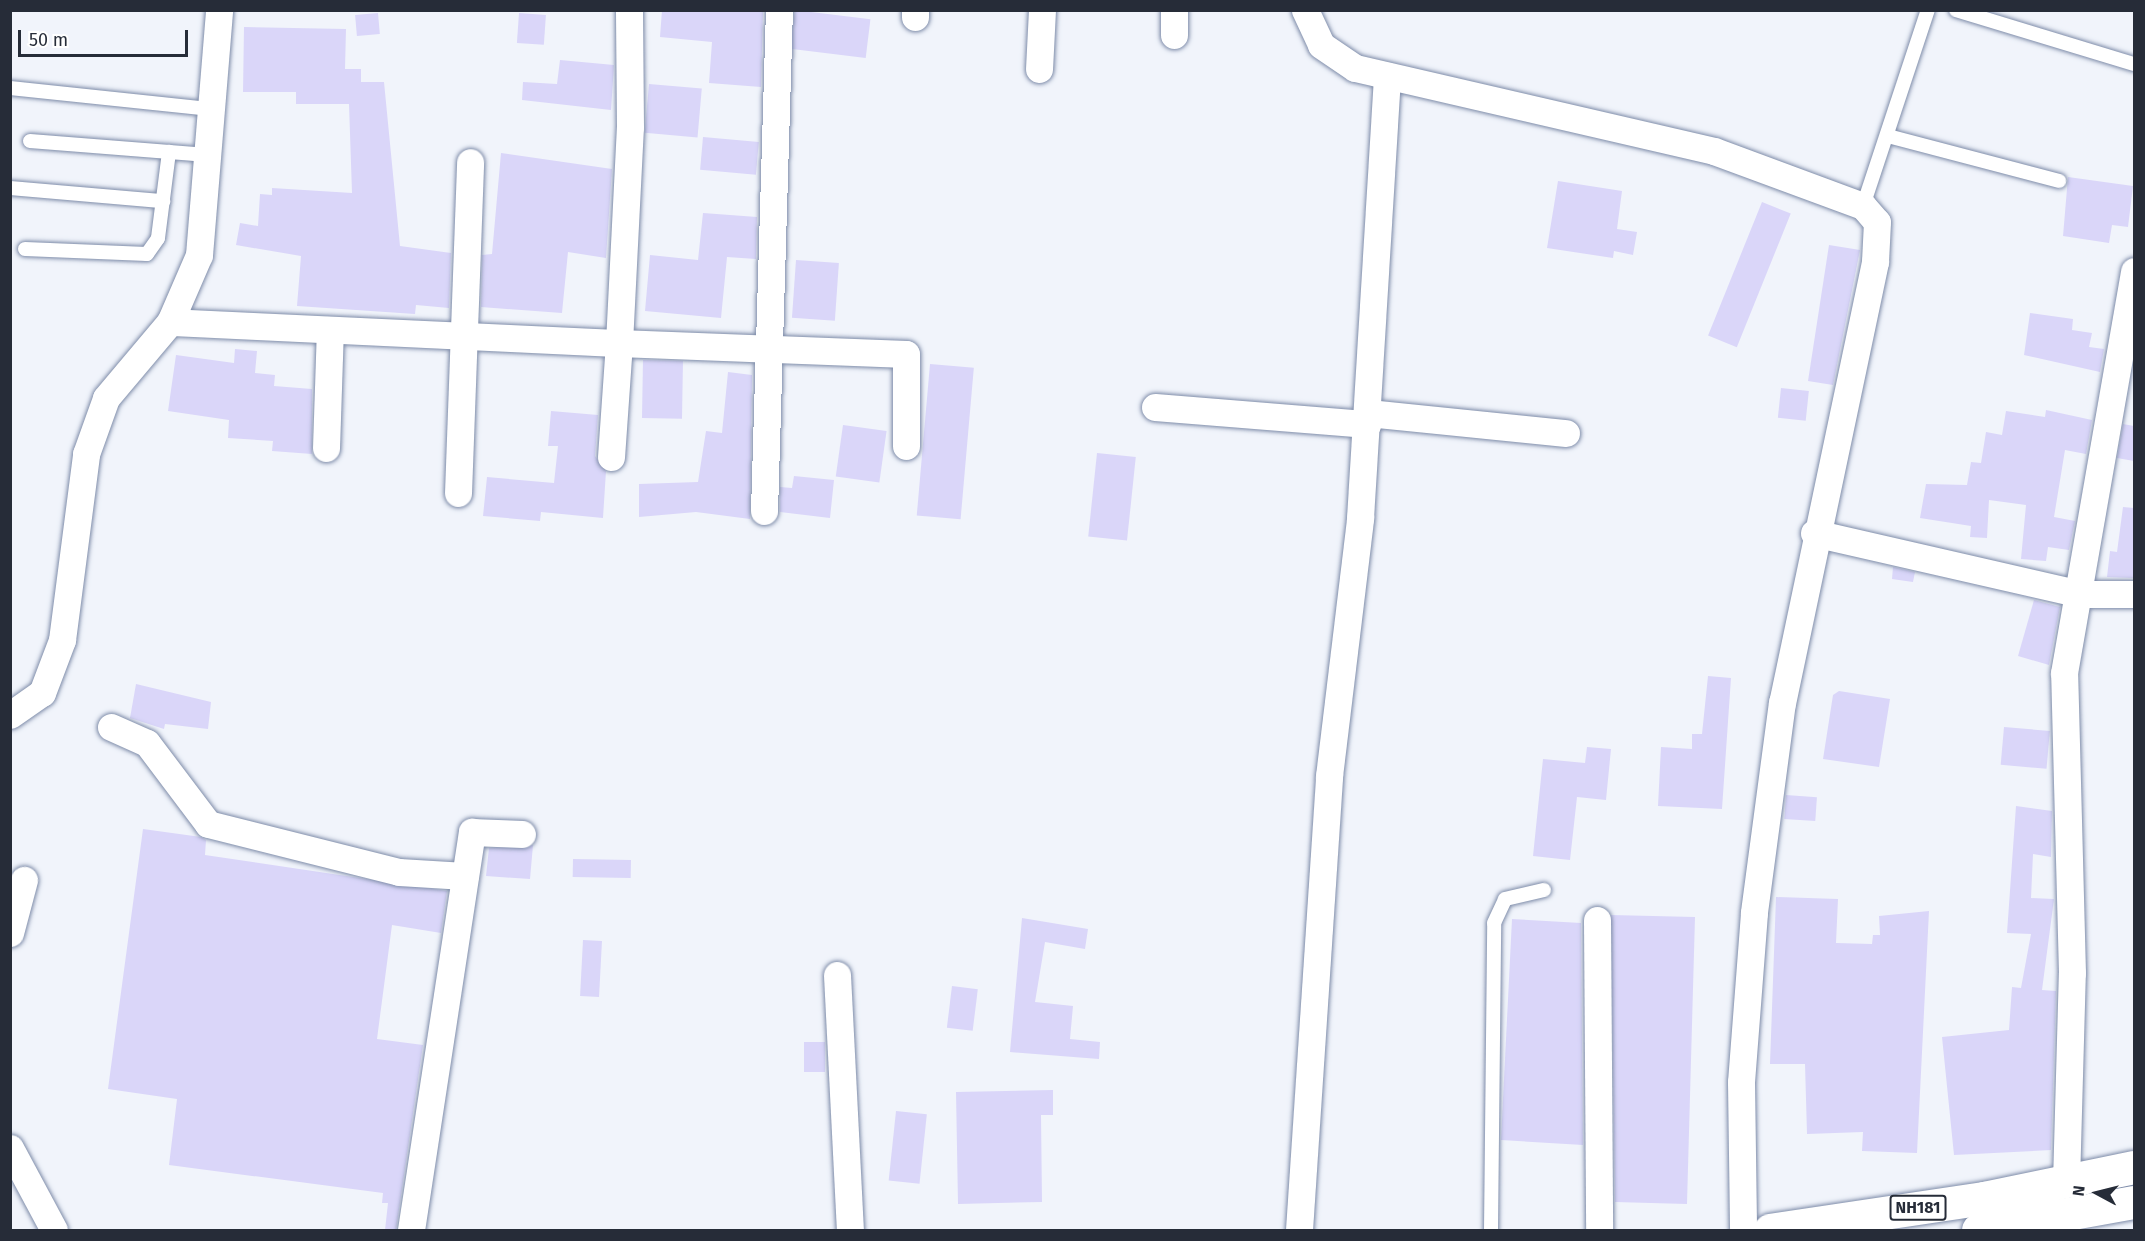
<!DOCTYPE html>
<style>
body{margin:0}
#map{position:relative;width:2145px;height:1241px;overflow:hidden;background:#f1f4fb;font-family:"Fira Sans",sans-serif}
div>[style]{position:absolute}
.building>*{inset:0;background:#dad6f9;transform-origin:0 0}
.roads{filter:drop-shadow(0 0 2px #7e8ca9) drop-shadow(0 0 2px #7e8ca9)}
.service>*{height:14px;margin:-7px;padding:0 7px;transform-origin:7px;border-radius:7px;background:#fff}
.minor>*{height:27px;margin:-13.5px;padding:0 13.5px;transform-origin:13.5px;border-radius:13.5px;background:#fff}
.trunk>*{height:33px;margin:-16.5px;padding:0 16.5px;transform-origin:16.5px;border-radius:16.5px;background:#fff}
span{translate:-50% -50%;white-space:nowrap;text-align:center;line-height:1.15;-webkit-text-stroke:4.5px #fff;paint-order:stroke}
.shield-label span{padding:2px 4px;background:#fff;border:2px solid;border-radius:4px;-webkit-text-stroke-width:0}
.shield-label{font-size:16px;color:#262c38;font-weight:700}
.frame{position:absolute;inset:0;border:12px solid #262c38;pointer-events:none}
.north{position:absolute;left:2067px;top:1163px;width:60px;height:60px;-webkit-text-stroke:4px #fff;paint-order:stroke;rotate:277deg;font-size:16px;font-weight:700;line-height:24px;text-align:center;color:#262c38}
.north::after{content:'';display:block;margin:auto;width:21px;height:27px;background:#262c38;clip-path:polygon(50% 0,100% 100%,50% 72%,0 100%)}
.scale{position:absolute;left:18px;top:30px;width:170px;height:27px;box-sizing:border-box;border:3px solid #262c38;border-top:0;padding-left:8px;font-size:18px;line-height:21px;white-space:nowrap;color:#262c38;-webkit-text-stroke:4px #fff;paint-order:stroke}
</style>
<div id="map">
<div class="building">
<div style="clip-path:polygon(662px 10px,763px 10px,761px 87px,709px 83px,712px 42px,660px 37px)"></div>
<div style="left:795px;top:10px;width:76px;height:39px;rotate:7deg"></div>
<div style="left:378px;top:13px;width:21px;height:23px;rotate:85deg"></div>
<div style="left:519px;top:13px;width:27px;height:30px;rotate:4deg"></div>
<div style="clip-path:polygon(244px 27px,346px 29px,345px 69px,361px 69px,361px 82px,384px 82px,400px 246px,451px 253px,449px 308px,416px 305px,415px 314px,297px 306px,301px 256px,236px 245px,240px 223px,258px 226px,260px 194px,272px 195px,272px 188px,352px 193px,349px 104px,296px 104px,296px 92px,243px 92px)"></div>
<div style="clip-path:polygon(560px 60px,614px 65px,611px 110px,522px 100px,523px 82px,557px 84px)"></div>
<div style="left:649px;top:84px;width:53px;height:49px;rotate:5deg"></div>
<div style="left:703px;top:137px;width:56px;height:33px;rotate:5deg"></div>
<div style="clip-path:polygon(501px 153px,612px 169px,606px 258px,568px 252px,562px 313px,481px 307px,482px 255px,492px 254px)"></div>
<div style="clip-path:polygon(2068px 177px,2133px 186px,2128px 227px,2112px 225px,2109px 243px,2063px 236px)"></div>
<div style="clip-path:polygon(1558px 181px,1622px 191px,1617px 229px,1637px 232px,1633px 255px,1614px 251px,1613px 258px,1547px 248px)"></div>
<div style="left:1762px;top:202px;width:31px;height:144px;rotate:22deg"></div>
<div style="clip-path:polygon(703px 213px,757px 217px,756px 259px,727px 257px,721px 318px,645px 311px,650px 255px,698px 260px)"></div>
<div style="clip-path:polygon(1829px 245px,1860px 250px,1833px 385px,1808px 381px)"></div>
<div style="left:796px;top:260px;width:43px;height:58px;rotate:4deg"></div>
<div style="clip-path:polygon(2030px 313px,2073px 319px,2072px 330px,2092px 333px,2089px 347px,2104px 349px,2100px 372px,2024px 355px)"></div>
<div style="clip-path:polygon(235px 349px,257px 351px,255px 373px,275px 375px,274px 386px,312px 389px,312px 454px,272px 451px,273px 441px,228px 438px,229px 420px,168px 411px,176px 355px,234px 363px)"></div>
<div style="left:643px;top:360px;width:40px;height:58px;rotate:1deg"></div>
<div style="left:930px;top:364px;width:44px;height:152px;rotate:5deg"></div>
<div style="clip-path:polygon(728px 372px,752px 375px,750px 519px,696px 512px,639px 517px,639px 484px,698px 482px,706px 431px,722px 433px)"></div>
<div style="left:1781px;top:388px;width:28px;height:30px;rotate:6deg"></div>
<div style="clip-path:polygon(2046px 410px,2092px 420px,2086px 454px,2065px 450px,2054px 517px,2075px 521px,2069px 550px,2048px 547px,2046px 561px,2021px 559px,2026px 505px,1989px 500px,1987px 538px,1970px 537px,1971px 526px,1920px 518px,1926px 484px,1967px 485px,1971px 462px,1981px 463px,1986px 432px,2002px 435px,2006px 411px,2045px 417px)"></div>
<div style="clip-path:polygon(551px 411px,598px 415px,595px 456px,606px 471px,603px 518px,541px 512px,540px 521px,483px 516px,487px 477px,554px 483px,558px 446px,548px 446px)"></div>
<div style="clip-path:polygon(2123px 424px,2134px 426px,2134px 461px,2117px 458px)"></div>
<div style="left:843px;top:425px;width:44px;height:52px;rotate:8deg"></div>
<div style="left:1097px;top:453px;width:39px;height:84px;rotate:6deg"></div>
<div style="clip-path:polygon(794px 476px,834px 480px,830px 518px,780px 512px,780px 487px,792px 488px)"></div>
<div style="clip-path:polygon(2123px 507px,2134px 508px,2134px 578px,2107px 577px,2110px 551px,2117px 552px)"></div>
<div style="clip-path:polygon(1893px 567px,1915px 572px,1913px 582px,1892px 579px)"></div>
<div style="clip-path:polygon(2034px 600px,2060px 607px,2049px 665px,2018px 656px)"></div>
<div style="clip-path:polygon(1708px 676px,1731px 678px,1722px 809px,1658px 806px,1661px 747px,1692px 749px,1692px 734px,1702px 734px)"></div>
<div style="clip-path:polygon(136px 684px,211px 702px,208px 729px,165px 724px,164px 729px,130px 718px)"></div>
<div style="clip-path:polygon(1839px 691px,1890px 699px,1879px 767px,1823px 759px,1833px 695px)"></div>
<div style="left:2004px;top:727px;width:46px;height:38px;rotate:5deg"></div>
<div style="clip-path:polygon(1587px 747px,1611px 749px,1606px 800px,1577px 797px,1570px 860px,1533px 856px,1543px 759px,1585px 763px)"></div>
<div style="left:1786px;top:795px;width:31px;height:24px;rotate:4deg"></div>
<div style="clip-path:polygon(2016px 806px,2052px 811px,2051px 857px,2033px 854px,2031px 898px,2054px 899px,2042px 990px,2056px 991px,2051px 1150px,1954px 1155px,1942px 1037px,2009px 1030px,2012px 987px,2021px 988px,2031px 934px,2007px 933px)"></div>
<div style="clip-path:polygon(143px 829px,201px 837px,206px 840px,205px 855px,447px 891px,441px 933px,392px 925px,377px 1039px,423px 1045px,396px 1230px,385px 1230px,388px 1203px,382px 1203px,383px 1193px,169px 1165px,177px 1099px,108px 1089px)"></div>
<div style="clip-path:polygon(533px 845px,530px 879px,486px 876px,489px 848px)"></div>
<div style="left:573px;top:859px;width:58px;height:18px;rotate:1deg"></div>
<div style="clip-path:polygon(1776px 897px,1838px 899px,1836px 943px,1872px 944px,1873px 935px,1880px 935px,1879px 916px,1929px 911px,1917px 1153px,1862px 1151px,1863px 1132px,1807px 1134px,1805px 1064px,1770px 1064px)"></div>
<div style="clip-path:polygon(1611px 915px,1695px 917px,1687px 1204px,1615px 1202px)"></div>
<div style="clip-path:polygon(1022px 918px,1088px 929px,1085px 949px,1045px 942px,1035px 1002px,1073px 1006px,1070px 1039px,1100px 1042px,1099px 1059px,1010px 1052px)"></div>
<div style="clip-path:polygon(1512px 919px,1581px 923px,1583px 1145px,1501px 1140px)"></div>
<div style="left:583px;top:940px;width:19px;height:56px;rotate:3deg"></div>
<div style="left:952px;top:986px;width:26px;height:42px;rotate:7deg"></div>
<div style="left:804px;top:1042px;width:21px;height:30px"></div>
<div style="clip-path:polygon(1053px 1090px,1053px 1115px,1041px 1115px,1042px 1202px,958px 1204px,956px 1092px)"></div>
<div style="left:896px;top:1111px;width:31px;height:70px;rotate:6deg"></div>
</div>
<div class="roads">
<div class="service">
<div style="left:1956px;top:10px;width:186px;rotate:16.9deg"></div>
<div style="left:10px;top:88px;width:202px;rotate:6deg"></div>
<div style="left:1888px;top:136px;width:177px;rotate:14.7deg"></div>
<div style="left:30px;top:141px;width:178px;rotate:4.5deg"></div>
<div style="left:10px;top:188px;width:154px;rotate:4.9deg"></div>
<div style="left:1863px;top:206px;width:206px;rotate:-71.7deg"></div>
<div style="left:25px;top:249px;width:122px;rotate:2.3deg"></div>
<div style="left:147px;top:254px;width:19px;rotate:-55deg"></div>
<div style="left:158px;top:238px;width:87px;rotate:-82.7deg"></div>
<div style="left:1491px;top:1230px;width:307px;rotate:-89.4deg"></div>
<div style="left:1494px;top:923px;width:26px;rotate:-65deg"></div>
<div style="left:1505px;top:899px;width:40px;rotate:-13deg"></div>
</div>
<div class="minor">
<div style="left:1174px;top:10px;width:25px;rotate:90deg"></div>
<div style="left:1305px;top:10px;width:38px;rotate:65deg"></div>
<div style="left:1321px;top:45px;width:41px;rotate:34.1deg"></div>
<div style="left:1355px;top:68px;width:368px;rotate:13deg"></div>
<div style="left:1714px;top:151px;width:159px;rotate:20.3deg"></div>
<div style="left:1863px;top:206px;width:21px;rotate:49deg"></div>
<div style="left:1877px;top:222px;width:40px;rotate:92.9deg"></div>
<div style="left:1875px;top:262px;width:450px;rotate:101.9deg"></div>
<div style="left:1782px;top:702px;width:213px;rotate:97.6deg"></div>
<div style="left:1754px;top:913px;width:169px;rotate:94.4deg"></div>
<div style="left:1741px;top:1082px;width:148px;rotate:89.2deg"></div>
<div style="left:915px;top:17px;width:7px;rotate:-90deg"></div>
<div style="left:1039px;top:69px;width:59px;rotate:-87.1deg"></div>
<div style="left:170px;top:322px;width:449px;rotate:2.7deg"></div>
<div style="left:619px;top:343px;width:216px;rotate:-87.1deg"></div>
<div style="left:630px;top:127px;width:117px;rotate:-90.5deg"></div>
<div style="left:1155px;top:407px;width:213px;rotate:4.6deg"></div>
<div style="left:1368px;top:413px;width:199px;rotate:5.8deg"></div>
<div style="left:326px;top:448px;width:118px;rotate:-88.1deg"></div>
<div style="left:611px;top:457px;width:114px;rotate:-86deg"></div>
<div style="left:619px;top:343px;width:287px;rotate:2.2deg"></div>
<div style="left:906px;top:354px;width:92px;rotate:90deg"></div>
<div style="left:458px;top:493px;width:331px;rotate:-87.9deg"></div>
<div style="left:764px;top:511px;width:501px;rotate:-88.29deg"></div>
<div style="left:1814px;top:533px;width:273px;rotate:12.9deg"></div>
<div style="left:2080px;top:594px;width:54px"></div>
<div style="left:10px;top:715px;width:39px;rotate:-35deg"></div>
<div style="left:42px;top:693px;width:57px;rotate:-69.3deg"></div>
<div style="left:62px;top:640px;width:188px;rotate:-82.6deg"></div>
<div style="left:86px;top:454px;width:59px;rotate:-70.3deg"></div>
<div style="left:106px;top:398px;width:99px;rotate:-49.9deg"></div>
<div style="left:170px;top:322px;width:73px;rotate:-66.6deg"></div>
<div style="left:199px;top:255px;width:246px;rotate:-85.3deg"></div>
<div style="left:111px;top:727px;width:39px;rotate:24deg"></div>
<div style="left:147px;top:743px;width:101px;rotate:53deg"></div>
<div style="left:208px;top:824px;width:197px;rotate:14.1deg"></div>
<div style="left:399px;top:872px;width:66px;rotate:3.5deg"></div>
<div style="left:1597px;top:920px;width:310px;rotate:89.6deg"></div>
<div style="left:10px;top:933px;width:55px;rotate:-75.2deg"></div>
<div style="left:837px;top:975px;width:255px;rotate:87.1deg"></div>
<div style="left:10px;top:1148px;width:93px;rotate:61.8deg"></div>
<div style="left:2066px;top:1183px;width:210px;rotate:-88.4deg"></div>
<div style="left:2072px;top:973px;width:300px;rotate:-91.5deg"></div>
<div style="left:2064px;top:673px;width:408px;rotate:-80.1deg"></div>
<div style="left:411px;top:1230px;width:403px;rotate:-81.3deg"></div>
<div style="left:472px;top:832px;width:50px;rotate:2.3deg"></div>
<div style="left:1299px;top:1230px;width:455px;rotate:-86.2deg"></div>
<div style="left:1329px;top:776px;width:260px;rotate:-83.1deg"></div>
<div style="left:1360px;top:518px;width:443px;rotate:-86.5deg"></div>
</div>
<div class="trunk">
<div style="left:1770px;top:1230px;width:216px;rotate:-8.5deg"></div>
<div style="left:1984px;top:1198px;width:153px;rotate:-11.7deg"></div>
<div style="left:1978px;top:1230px;width:158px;rotate:-10.2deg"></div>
</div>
</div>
<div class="shield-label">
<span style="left:1918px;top:1208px">NH181</span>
</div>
<div class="frame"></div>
<div class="north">N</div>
<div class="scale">50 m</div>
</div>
